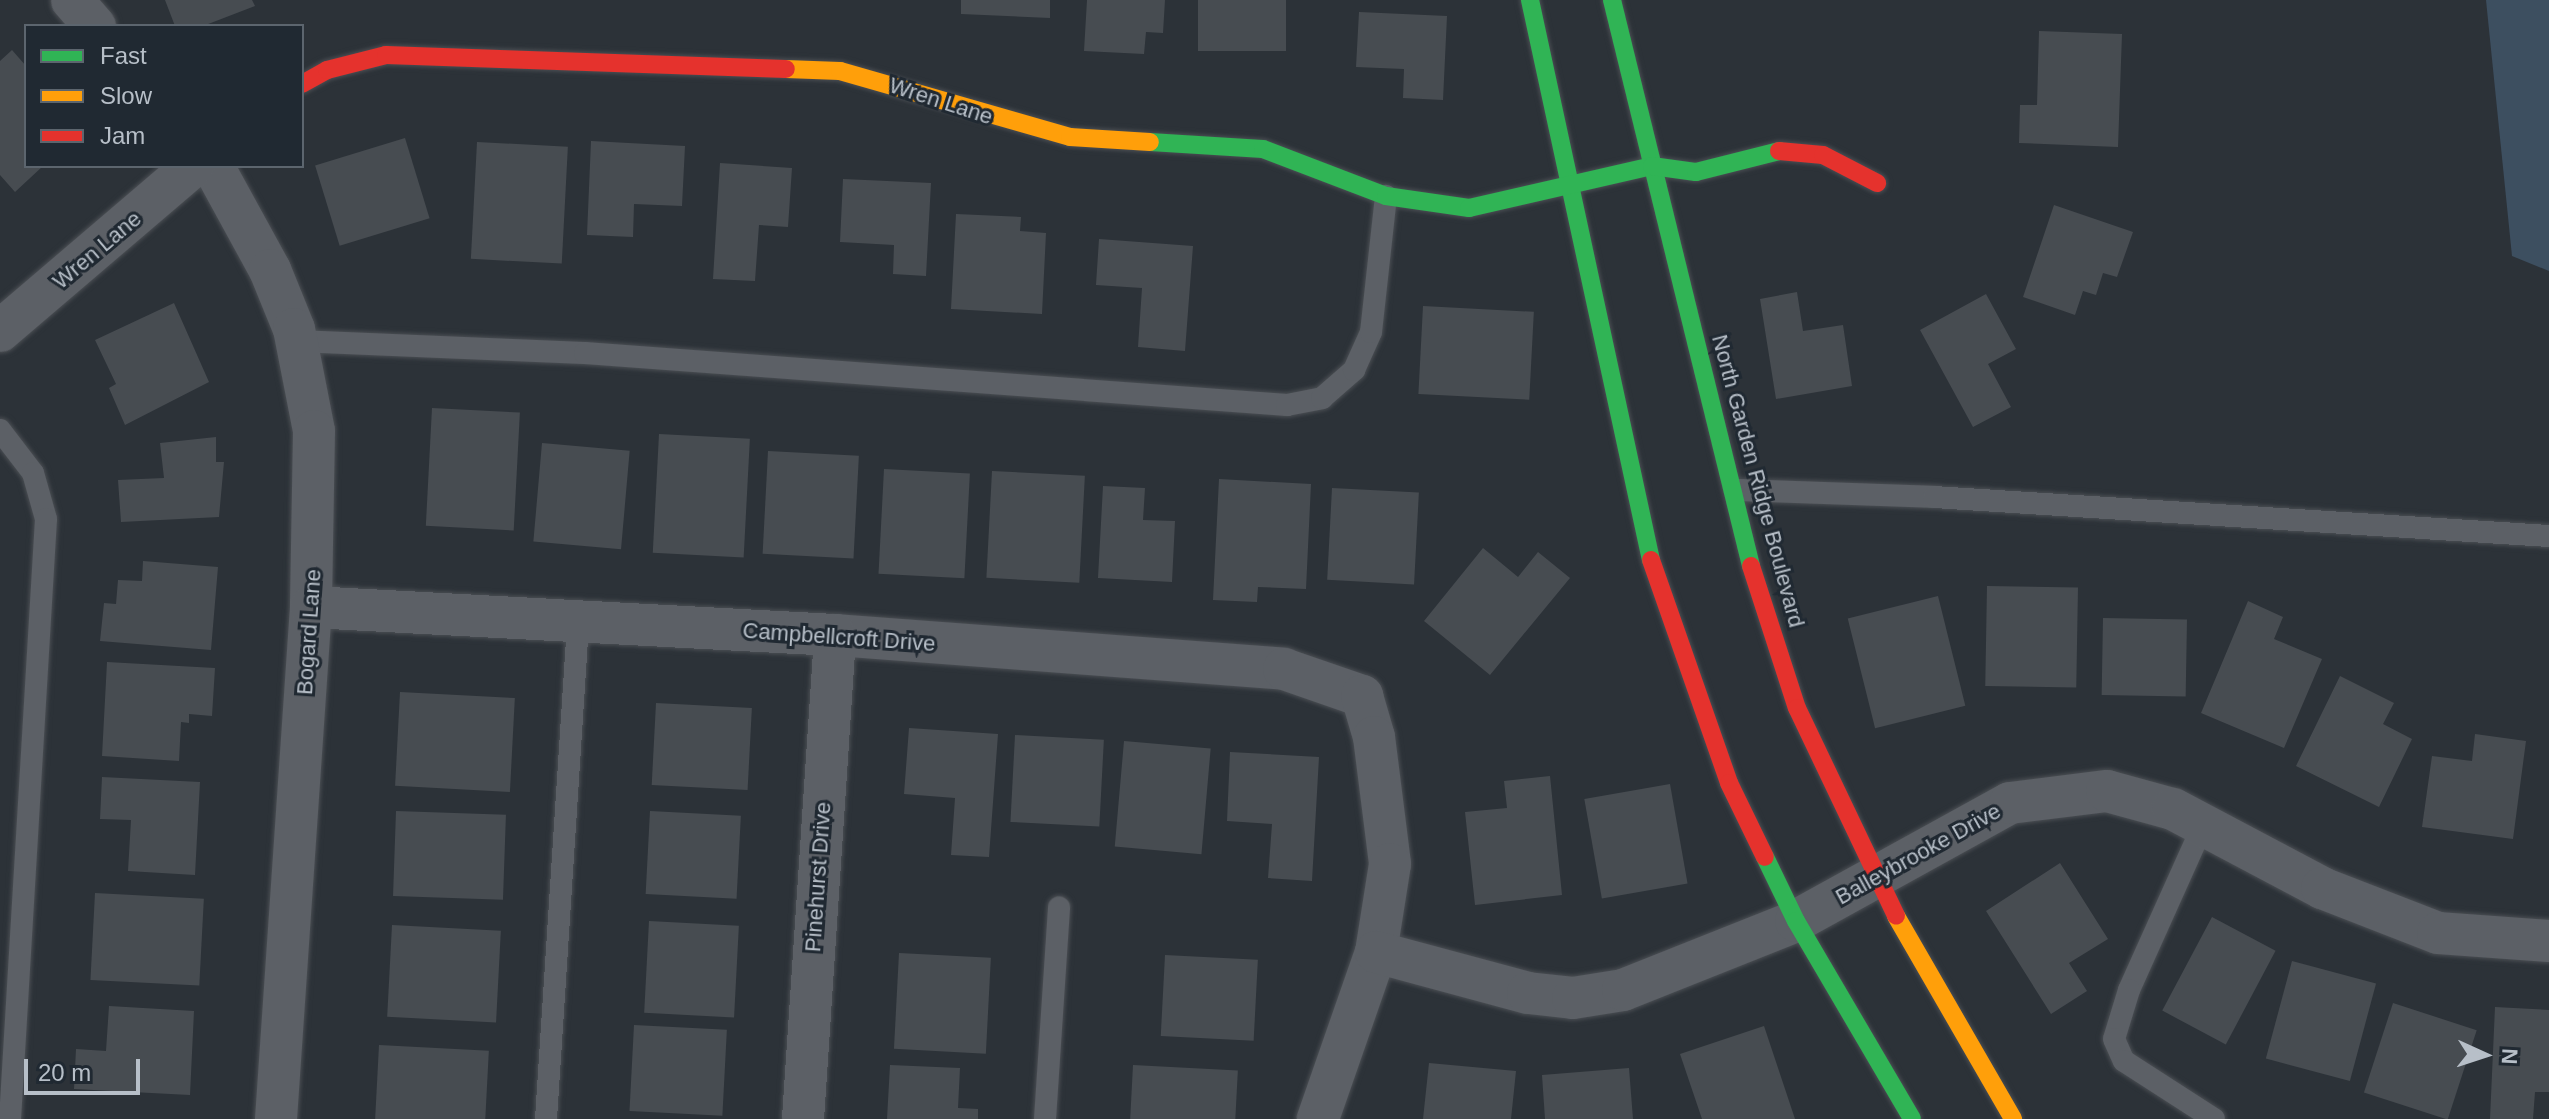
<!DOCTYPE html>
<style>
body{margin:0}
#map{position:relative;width:2549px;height:1119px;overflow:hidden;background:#2c3238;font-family:Helvetica,sans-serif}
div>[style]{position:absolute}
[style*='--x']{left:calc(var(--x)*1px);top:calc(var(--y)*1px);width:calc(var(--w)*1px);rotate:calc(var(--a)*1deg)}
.water>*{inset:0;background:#3d4f60}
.building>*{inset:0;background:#474c51;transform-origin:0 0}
.roads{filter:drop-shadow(0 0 2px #4a4e53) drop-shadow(0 0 2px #4a4e53)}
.lane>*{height:22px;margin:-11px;padding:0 11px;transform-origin:11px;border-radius:11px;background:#5c6066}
.street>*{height:42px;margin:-21px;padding:0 21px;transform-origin:21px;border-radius:21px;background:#5c6066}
.fast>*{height:18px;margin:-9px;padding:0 9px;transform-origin:9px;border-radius:9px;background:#30b455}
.slow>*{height:18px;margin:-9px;padding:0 9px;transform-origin:9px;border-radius:9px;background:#ff9f0a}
.jam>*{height:18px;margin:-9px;padding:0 9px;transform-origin:9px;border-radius:9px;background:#e5322d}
span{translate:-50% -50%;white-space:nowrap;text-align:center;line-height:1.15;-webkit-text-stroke:6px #202932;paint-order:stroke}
.street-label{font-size:22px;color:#b7bfc8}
.legend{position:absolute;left:24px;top:24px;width:280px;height:144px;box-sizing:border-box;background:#202932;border:2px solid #5c656e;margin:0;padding:10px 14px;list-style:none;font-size:24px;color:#b7bfc8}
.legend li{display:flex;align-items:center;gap:16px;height:40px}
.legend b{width:40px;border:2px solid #5c656e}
.north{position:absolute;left:2445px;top:1015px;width:80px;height:80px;-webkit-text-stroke:6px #202932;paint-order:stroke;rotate:93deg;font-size:22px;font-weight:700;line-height:32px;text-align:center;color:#b7bfc8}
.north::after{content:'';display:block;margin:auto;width:28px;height:36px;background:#b7bfc8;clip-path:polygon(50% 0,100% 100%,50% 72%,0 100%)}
.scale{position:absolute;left:24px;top:1059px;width:116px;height:36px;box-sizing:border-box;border:4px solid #b7bfc8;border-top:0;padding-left:10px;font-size:24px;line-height:28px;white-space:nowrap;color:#b7bfc8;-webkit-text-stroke:6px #202932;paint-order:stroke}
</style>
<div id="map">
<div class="water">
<i style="clip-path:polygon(2486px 0,2549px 0,2549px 271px,2512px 256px)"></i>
</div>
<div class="building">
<i style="clip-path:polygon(165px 0,252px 0,255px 6px,203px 26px,175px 26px)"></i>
<i style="clip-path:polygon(961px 0,1050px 0,1050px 18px,961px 14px)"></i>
<i style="clip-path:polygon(1087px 0,1165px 0,1163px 33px,1146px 32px,1144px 54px,1084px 51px)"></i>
<i style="left:1198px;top:0;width:88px;height:51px"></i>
<i style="clip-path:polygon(1359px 12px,1447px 16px,1443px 100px,1403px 98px,1404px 69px,1356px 67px)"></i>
<i style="clip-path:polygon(2039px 31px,2122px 34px,2118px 147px,2019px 143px,2020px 105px,2037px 105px)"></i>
<i style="clip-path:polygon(12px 50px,26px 66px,26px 166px,43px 166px,15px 192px,0 175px,0 61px)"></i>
<i style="left:405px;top:138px;width:84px;height:94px;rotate:73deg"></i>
<i style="clip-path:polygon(591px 141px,685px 146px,682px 206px,634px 204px,633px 237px,587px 235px)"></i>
<i style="left:477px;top:142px;width:91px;height:117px;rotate:3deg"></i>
<i style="clip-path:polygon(720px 163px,792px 168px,788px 227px,759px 225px,755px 281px,713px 279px)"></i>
<i style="clip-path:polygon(843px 179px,931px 183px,926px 276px,893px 274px,894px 245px,840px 242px)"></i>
<i style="clip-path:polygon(2054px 205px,2133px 232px,2117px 277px,2103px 273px,2096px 295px,2083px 291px,2075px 315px,2023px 297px)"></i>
<i style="clip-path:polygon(956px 214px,1021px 217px,1020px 231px,1046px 233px,1042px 314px,951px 309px)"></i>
<i style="clip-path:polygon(1099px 239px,1193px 246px,1185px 351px,1138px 347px,1142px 288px,1096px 285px)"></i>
<i style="clip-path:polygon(1797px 292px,1803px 331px,1843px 325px,1852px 386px,1776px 399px,1760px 299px)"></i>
<i style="clip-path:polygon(1986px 294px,2016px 349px,1988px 364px,2011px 407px,1973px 427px,1920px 330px)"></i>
<i style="clip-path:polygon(174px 303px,209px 382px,125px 425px,109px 388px,116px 384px,95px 340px)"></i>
<i style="left:1423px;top:306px;width:111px;height:88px;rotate:3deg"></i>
<i style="left:432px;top:408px;width:88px;height:118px;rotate:3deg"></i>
<i style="left:659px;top:434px;width:91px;height:119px;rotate:3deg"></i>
<i style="clip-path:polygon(216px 437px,216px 462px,224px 462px,219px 517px,121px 522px,118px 480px,164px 478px,160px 443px)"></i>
<i style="left:542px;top:443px;width:88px;height:99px;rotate:5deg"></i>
<i style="left:768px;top:451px;width:91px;height:103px;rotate:3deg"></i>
<i style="left:884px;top:469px;width:86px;height:105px;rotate:3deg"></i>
<i style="left:992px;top:471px;width:93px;height:107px;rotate:3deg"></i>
<i style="clip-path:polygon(1219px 479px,1311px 484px,1306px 589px,1258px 587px,1257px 602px,1213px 600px)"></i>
<i style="clip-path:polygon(1103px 486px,1145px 488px,1143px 520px,1175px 521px,1172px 582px,1098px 578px)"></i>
<i style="left:1332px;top:488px;width:87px;height:92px;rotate:3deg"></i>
<i style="clip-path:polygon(1483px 548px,1518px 577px,1538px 552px,1570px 578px,1490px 675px,1424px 621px)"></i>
<i style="clip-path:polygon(143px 561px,218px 567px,211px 650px,100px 641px,104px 603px,116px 604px,118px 580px,142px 581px)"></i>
<i style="left:1987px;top:586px;width:91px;height:100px;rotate:1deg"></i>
<i style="left:1938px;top:596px;width:113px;height:93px;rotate:76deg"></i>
<i style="clip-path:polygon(2248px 601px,2283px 617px,2274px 639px,2322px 659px,2284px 748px,2201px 713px)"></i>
<i style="left:2103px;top:618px;width:84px;height:77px;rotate:1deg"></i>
<i style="clip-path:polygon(107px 662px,215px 668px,212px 716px,189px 714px,189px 723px,181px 722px,179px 761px,102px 756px)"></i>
<i style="clip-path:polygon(2340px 676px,2394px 703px,2383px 724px,2412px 739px,2379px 807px,2296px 766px)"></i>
<i style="left:400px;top:692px;width:115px;height:94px;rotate:3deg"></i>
<i style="left:656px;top:703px;width:96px;height:82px;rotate:3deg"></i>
<i style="clip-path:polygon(909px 728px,998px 734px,989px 857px,951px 855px,955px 798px,904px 794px)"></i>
<i style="clip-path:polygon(2475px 734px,2526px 741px,2513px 839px,2422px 827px,2432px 756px,2472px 761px)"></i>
<i style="left:1015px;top:735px;width:89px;height:87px;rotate:3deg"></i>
<i style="left:1124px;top:741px;width:87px;height:106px;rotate:5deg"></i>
<i style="clip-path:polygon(1230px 752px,1319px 757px,1312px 881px,1268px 878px,1272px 824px,1227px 821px)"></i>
<i style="clip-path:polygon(1550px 776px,1562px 895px,1475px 905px,1465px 812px,1507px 808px,1504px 781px)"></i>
<i style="clip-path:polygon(102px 777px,200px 782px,195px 875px,128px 871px,131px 820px,100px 819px)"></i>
<i style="left:1670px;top:784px;width:101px;height:87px;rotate:80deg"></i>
<i style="left:396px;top:811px;width:110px;height:85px;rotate:2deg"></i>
<i style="left:650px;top:811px;width:91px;height:83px;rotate:3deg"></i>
<i style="clip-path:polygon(2060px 863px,2108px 939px,2069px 963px,2087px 991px,2051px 1014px,1986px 911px)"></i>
<i style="left:95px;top:893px;width:109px;height:87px;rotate:3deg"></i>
<i style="left:2212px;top:917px;width:72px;height:106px;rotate:28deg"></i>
<i style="left:649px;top:921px;width:90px;height:92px;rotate:3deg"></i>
<i style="left:392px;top:925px;width:109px;height:92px;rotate:3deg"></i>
<i style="left:899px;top:953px;width:92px;height:96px;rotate:3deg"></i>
<i style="left:1165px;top:955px;width:93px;height:81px;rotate:3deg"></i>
<i style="left:2292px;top:961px;width:87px;height:101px;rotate:15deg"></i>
<i style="left:2393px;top:1003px;width:88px;height:94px;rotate:18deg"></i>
<i style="clip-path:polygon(109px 1006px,194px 1011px,190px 1095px,74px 1089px,76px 1049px,106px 1051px)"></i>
<i style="clip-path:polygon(2495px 1007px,2549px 1010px,2549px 1092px,2535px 1092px,2533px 1119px,2490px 1119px)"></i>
<i style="left:634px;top:1025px;width:93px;height:86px;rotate:3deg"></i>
<i style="clip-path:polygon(1764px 1026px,1795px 1119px,1702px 1119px,1680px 1054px)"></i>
<i style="left:379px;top:1045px;width:110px;height:74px;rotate:3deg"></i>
<i style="clip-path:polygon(1429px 1063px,1516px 1071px,1511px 1119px,1423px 1119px)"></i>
<i style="clip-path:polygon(890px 1065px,960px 1068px,958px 1108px,978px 1109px,978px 1119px,887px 1119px)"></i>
<i style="left:1133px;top:1065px;width:105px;height:54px;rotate:3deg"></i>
<i style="clip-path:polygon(1629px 1068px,1633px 1119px,1545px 1119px,1542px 1075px)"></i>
</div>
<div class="roads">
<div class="lane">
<i style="--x:296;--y:341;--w:289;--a:2.4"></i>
<i style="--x:585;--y:353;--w:704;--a:4.24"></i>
<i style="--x:1287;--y:405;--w:36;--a:-11"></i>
<i style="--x:1322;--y:398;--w:43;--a:-41.2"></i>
<i style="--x:1354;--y:370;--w:42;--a:-65.9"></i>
<i style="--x:1371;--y:332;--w:137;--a:-83.7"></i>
<i style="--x:0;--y:430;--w:54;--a:52.5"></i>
<i style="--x:33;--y:473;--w:48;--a:74.2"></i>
<i style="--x:46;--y:519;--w:601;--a:93.43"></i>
<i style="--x:1735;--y:490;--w:199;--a:2"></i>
<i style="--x:1934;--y:497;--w:616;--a:3.63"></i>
<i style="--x:2204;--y:823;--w:183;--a:114.2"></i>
<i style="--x:2129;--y:990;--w:51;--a:107"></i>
<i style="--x:2114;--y:1039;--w:24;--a:66"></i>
<i style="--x:2124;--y:1061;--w:107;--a:32.8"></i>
<i style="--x:546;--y:1119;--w:497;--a:-86.3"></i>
<i style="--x:1045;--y:1119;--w:212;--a:-86.2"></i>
</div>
<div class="street">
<i style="--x:72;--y:0;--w:35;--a:49"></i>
<i style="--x:213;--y:166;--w:119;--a:61.3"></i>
<i style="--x:270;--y:270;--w:64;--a:67.9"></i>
<i style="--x:294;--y:329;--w:104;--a:78.9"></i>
<i style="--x:314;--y:431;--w:176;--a:91"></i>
<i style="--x:311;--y:607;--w:513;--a:93.91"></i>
<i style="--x:0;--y:331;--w:254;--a:-40.5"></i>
<i style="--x:311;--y:607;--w:525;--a:3.06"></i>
<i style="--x:835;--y:635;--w:450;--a:4.3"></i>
<i style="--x:1284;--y:669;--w:83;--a:19.1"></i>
<i style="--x:1362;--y:696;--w:43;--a:73.7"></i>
<i style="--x:1374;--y:737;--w:128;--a:82.8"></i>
<i style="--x:1390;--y:864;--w:89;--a:99"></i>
<i style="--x:1376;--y:952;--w:177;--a:109.2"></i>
<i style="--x:1376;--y:952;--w:157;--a:15.1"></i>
<i style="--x:1528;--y:993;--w:45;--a:6.3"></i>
<i style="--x:1573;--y:998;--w:51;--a:-9.1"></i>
<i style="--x:1623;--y:990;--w:186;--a:-21.7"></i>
<i style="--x:1796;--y:921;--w:244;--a:-28.9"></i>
<i style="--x:2010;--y:803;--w:98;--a:-7.1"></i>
<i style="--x:2107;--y:791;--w:68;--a:15.3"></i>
<i style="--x:2173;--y:809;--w:169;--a:27.9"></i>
<i style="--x:2322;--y:888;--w:124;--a:21.2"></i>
<i style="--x:2438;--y:933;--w:111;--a:4.1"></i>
<i style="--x:803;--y:1119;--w:485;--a:-86.2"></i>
</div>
<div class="fast">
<i style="--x:1530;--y:0;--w:573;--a:77.81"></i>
<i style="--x:1612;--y:0;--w:583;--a:76.2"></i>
<i style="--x:1150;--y:142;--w:113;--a:3.5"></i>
<i style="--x:1263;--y:149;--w:132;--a:20.9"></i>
<i style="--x:1386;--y:196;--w:84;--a:8.2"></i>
<i style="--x:1469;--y:208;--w:188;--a:-12.9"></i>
<i style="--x:1652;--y:166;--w:44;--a:7.8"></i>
<i style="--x:1696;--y:172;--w:86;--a:-14.2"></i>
<i style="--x:1765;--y:857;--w:71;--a:64.2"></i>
<i style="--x:1796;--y:921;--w:229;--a:59.6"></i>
</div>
<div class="slow">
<i style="--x:786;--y:69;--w:54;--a:2.1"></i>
<i style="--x:840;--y:71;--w:239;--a:16"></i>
<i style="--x:1070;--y:137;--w:80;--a:3.6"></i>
<i style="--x:1896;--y:916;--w:234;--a:60"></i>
</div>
<div class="jam">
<i style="--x:302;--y:84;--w:29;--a:-29"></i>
<i style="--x:327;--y:70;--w:61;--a:-14.3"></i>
<i style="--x:386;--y:55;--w:400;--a:2"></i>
<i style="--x:1779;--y:151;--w:44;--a:5.2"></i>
<i style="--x:1823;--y:155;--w:61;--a:27.4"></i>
<i style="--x:1651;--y:560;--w:236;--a:70.7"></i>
<i style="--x:1729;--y:783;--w:82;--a:64.1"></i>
<i style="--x:1751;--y:566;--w:149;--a:72.1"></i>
<i style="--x:1797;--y:708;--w:230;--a:64.5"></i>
</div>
</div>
<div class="street-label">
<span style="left:941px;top:101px;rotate:18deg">Wren Lane</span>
<span style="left:97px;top:250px;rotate:-40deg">Wren Lane</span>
<span style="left:1758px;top:481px;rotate:75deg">North Garden Ridge Boulevard</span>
<span style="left:309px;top:632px;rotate:-86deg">Bogard Lane</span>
<span style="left:839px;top:637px;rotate:4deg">Campbellcroft Drive</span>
<span style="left:1918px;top:854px;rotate:-29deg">Balleybrooke Drive</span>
<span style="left:818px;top:877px;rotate:-86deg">Pinehurst Drive</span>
</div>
<ul class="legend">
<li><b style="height:10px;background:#30b455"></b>Fast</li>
<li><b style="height:10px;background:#ff9f0a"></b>Slow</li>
<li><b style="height:10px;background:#e5322d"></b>Jam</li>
</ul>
<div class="north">N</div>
<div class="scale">20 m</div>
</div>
